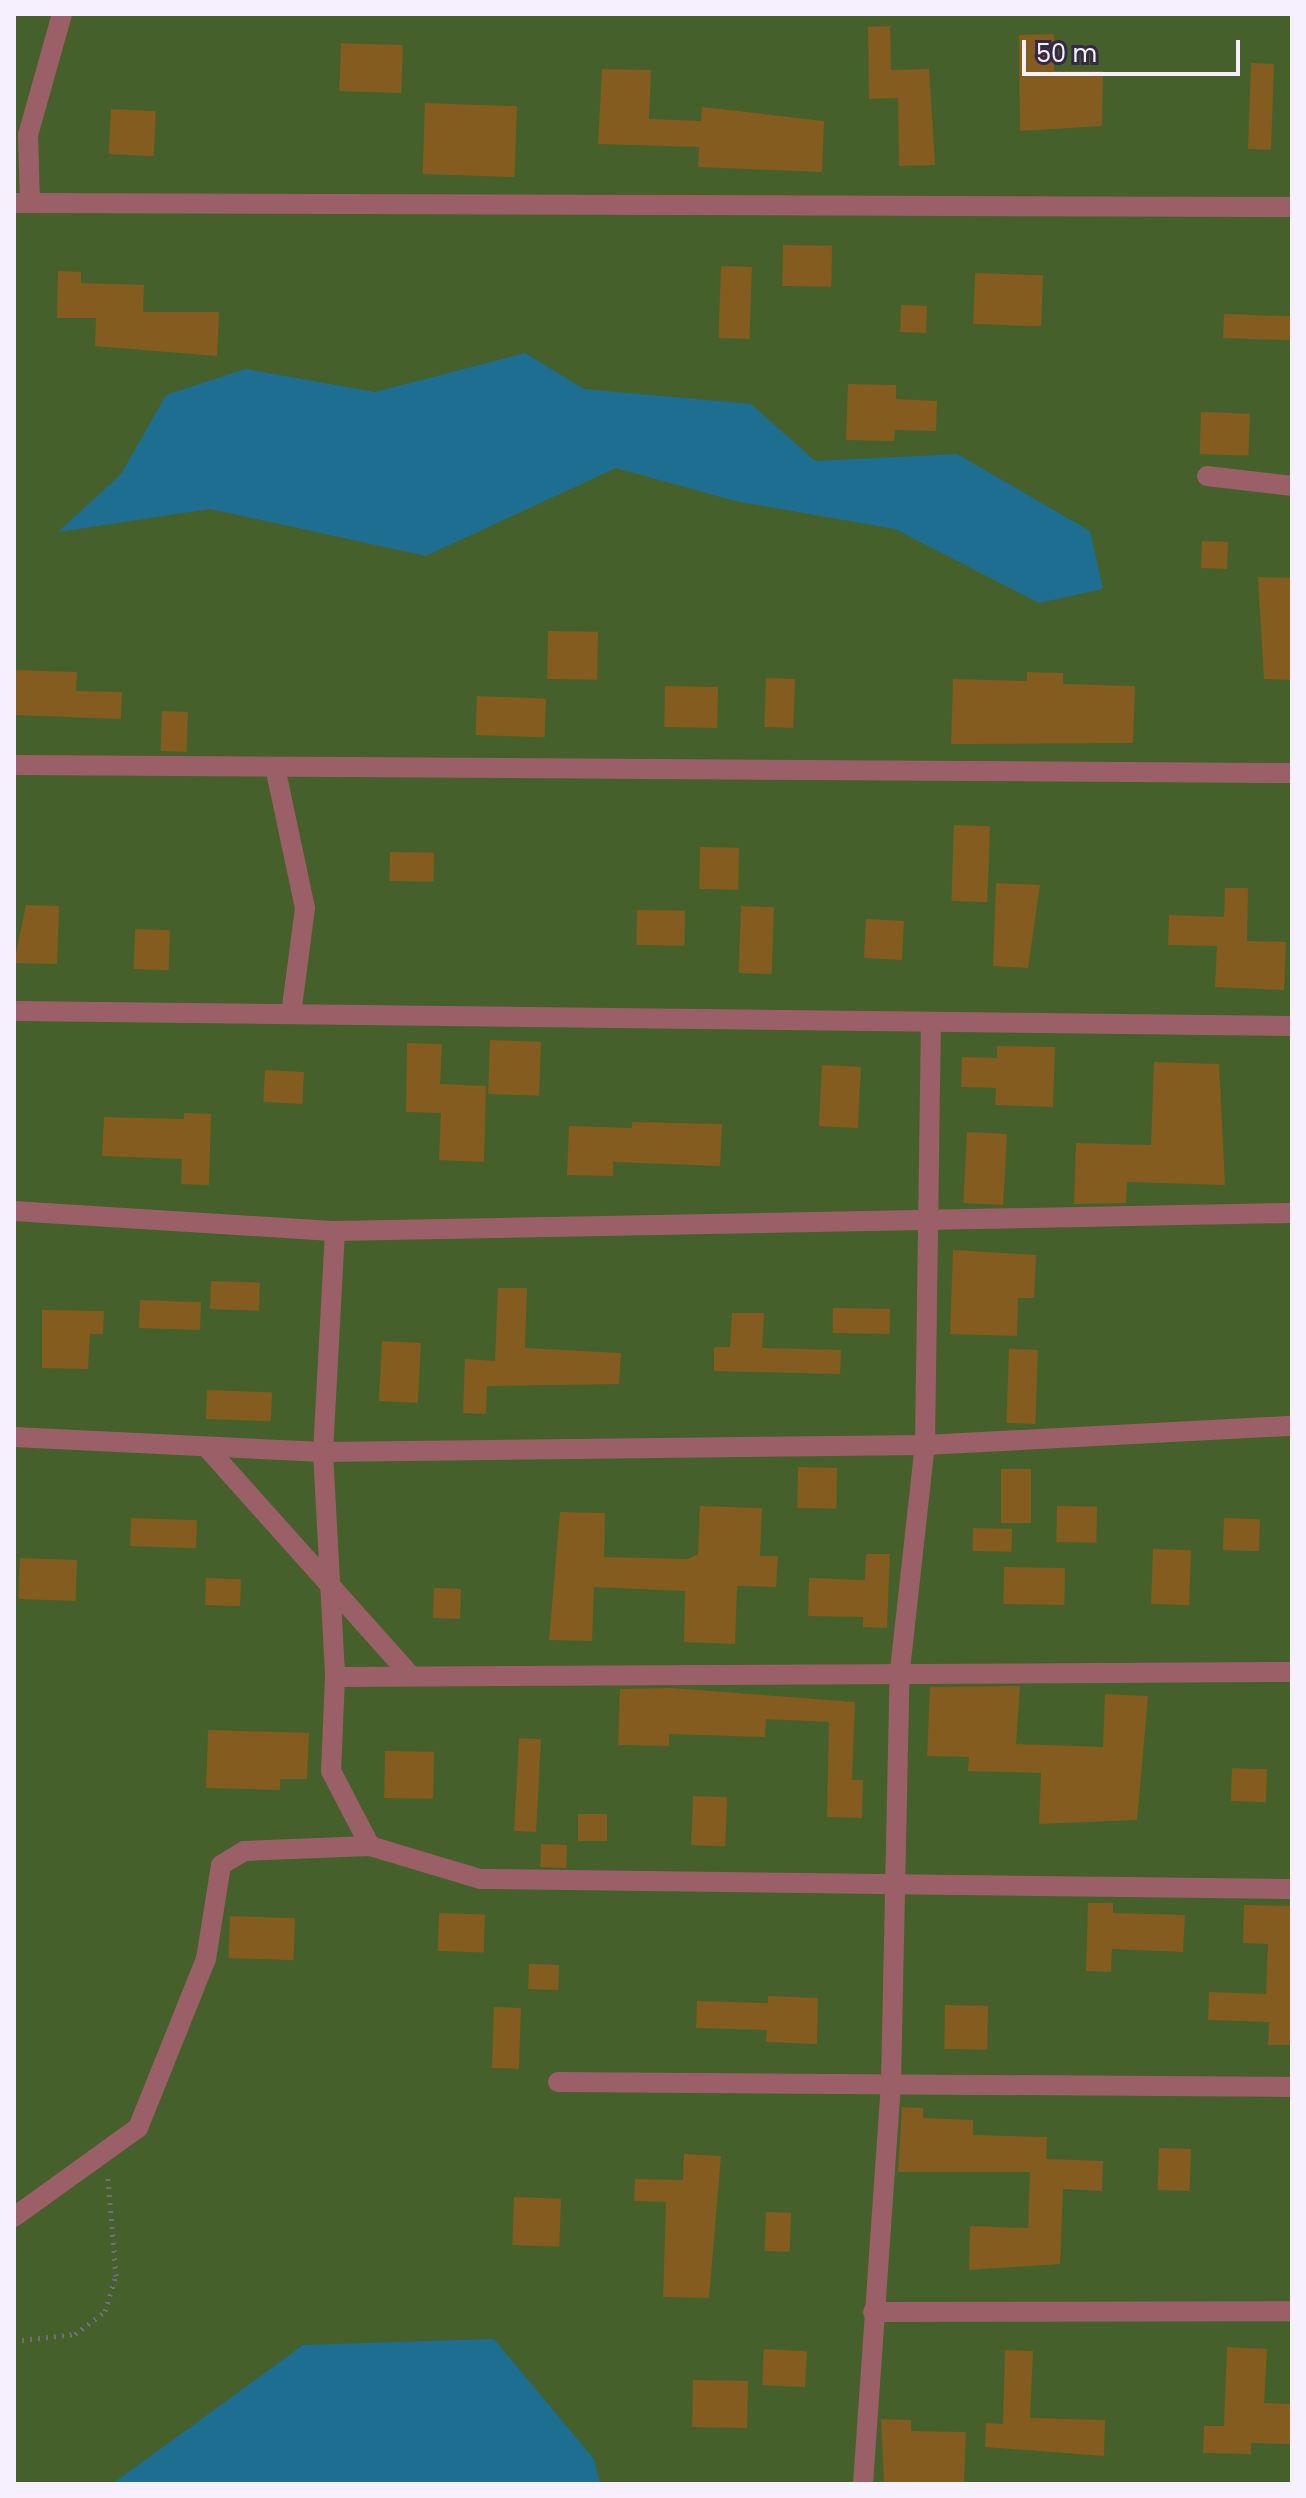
<!DOCTYPE html>
<style>
body{margin:0}
#map{position:relative;width:1306px;height:2498px;overflow:hidden;background:#362943;font-family:Poppins,sans-serif}
div>[style]{position:absolute}
[style*='--x']{left:calc(var(--x)*1px);top:calc(var(--y)*1px);width:calc(var(--w)*1px);rotate:calc(var(--a)*1deg)}
.green>*{inset:0;background:#45602a;transform-origin:0 0}
.water>*{inset:0;background:#1d6e90}
.building>*{inset:0;background:#845c1f;transform-origin:0 0}
.path>*{height:5px;margin-top:-2.5px;transform-origin:0;background:repeating-linear-gradient(90deg,#766b81 0 2px,transparent 0 8px)}
.minor>*{height:20px;margin:-10px;padding:0 10px;transform-origin:10px;border-radius:10px;background:#9b5f68}
span{translate:-50% -50%;white-space:nowrap;text-align:center;line-height:1.15;-webkit-text-stroke:6px #362943;paint-order:stroke}
.frame{position:absolute;inset:0;border:16px solid #f6f0fe;pointer-events:none}
.scale{position:absolute;left:1022px;top:40px;width:218px;height:36px;box-sizing:border-box;border:4px solid #f6f0fe;border-top:0;padding-left:10px;font-size:24px;line-height:28px;white-space:nowrap;color:#f6f0fe;-webkit-text-stroke:6px #362943;paint-order:stroke}
</style>
<div id="map">
<div class="green">
<i style="left:14px;top:14px;width:1278px;height:2470px"></i>
</div>
<div class="water">
<i style="clip-path:polygon(525px 353px,584px 389px,751px 404px,815px 461px,957px 454px,1090px 531px,1103px 589px,1039px 603px,895px 529px,735px 501px,616px 468px,426px 556px,210px 509px,58px 532px,121px 474px,166px 395px,245px 369px,375px 392px)"></i>
<i style="clip-path:polygon(494px 2339px,594px 2459px,600px 2484px,112px 2484px,303px 2345px)"></i>
</div>
<div class="building">
<i style="clip-path:polygon(890px 26px,891px 70px,929px 69px,935px 165px,899px 166px,898px 98px,869px 99px,868px 27px)"></i>
<i style="clip-path:polygon(1054px 34px,1054px 71px,1103px 71px,1102px 126px,1020px 131px,1019px 35px)"></i>
<i style="left:341px;top:43px;width:62px;height:48px;rotate:2deg"></i>
<i style="left:1251px;top:63px;width:23px;height:86px;rotate:2deg"></i>
<i style="clip-path:polygon(602px 69px,651px 70px,649px 119px,701px 121px,702px 107px,824px 121px,822px 172px,698px 167px,699px 147px,598px 144px)"></i>
<i style="left:425px;top:103px;width:92px;height:71px;rotate:2deg"></i>
<i style="left:111px;top:109px;width:45px;height:45px;rotate:3deg"></i>
<i style="left:783px;top:245px;width:49px;height:41px;rotate:1deg"></i>
<i style="left:721px;top:266px;width:31px;height:72px;rotate:2deg"></i>
<i style="clip-path:polygon(58px 271px,81px 272px,81px 283px,144px 285px,143px 312px,219px 312px,217px 356px,95px 346px,96px 318px,57px 318px)"></i>
<i style="left:975px;top:273px;width:68px;height:51px;rotate:2deg"></i>
<i style="left:901px;top:305px;width:26px;height:27px;rotate:2deg"></i>
<i style="left:1224px;top:314px;width:68px;height:24px;rotate:2deg"></i>
<i style="clip-path:polygon(848px 384px,896px 385px,896px 399px,937px 401px,936px 431px,895px 430px,894px 441px,846px 440px)"></i>
<i style="left:1201px;top:412px;width:49px;height:42px;rotate:2deg"></i>
<i style="left:1202px;top:541px;width:26px;height:27px;rotate:2deg"></i>
<i style="clip-path:polygon(1258px 577px,1292px 578px,1292px 680px,1264px 679px)"></i>
<i style="left:548px;top:631px;width:50px;height:48px;rotate:1deg"></i>
<i style="clip-path:polygon(14px 670px,77px 672px,76px 691px,122px 692px,121px 719px,14px 715px)"></i>
<i style="clip-path:polygon(1027px 672px,1063px 673px,1063px 684px,1135px 686px,1133px 743px,951px 744px,953px 679px,1027px 681px)"></i>
<i style="left:766px;top:678px;width:29px;height:49px;rotate:2deg"></i>
<i style="left:665px;top:686px;width:53px;height:41px;rotate:1deg"></i>
<i style="left:477px;top:696px;width:69px;height:39px;rotate:2deg"></i>
<i style="left:162px;top:711px;width:26px;height:40px;rotate:2deg"></i>
<i style="left:954px;top:825px;width:36px;height:76px;rotate:2deg"></i>
<i style="left:700px;top:847px;width:39px;height:42px;rotate:1deg"></i>
<i style="left:390px;top:852px;width:44px;height:29px;rotate:1deg"></i>
<i style="clip-path:polygon(996px 883px,1040px 885px,1028px 968px,993px 966px)"></i>
<i style="clip-path:polygon(1225px 888px,1248px 888px,1247px 941px,1286px 942px,1284px 990px,1215px 987px,1217px 946px,1168px 945px,1169px 915px,1224px 917px)"></i>
<i style="clip-path:polygon(26px 905px,59px 906px,57px 964px,14px 963px)"></i>
<i style="left:741px;top:906px;width:33px;height:67px;rotate:2deg"></i>
<i style="left:637px;top:910px;width:48px;height:35px;rotate:1deg"></i>
<i style="left:866px;top:919px;width:38px;height:39px;rotate:3deg"></i>
<i style="left:135px;top:929px;width:35px;height:40px;rotate:2deg"></i>
<i style="left:490px;top:1040px;width:51px;height:54px;rotate:2deg"></i>
<i style="clip-path:polygon(407px 1043px,442px 1044px,440px 1084px,486px 1086px,484px 1162px,439px 1160px,441px 1113px,406px 1112px)"></i>
<i style="clip-path:polygon(997px 1046px,1055px 1047px,1053px 1107px,995px 1105px,996px 1088px,961px 1087px,962px 1057px,997px 1058px)"></i>
<i style="clip-path:polygon(1154px 1062px,1219px 1064px,1225px 1185px,1127px 1182px,1126px 1203px,1074px 1204px,1076px 1143px,1151px 1145px)"></i>
<i style="left:822px;top:1065px;width:39px;height:61px;rotate:3deg"></i>
<i style="left:265px;top:1070px;width:39px;height:32px;rotate:3deg"></i>
<i style="clip-path:polygon(184px 1113px,211px 1114px,209px 1185px,181px 1184px,182px 1159px,102px 1156px,104px 1117px,184px 1119px)"></i>
<i style="clip-path:polygon(632px 1122px,722px 1124px,720px 1166px,613px 1162px,613px 1176px,567px 1175px,569px 1126px,632px 1128px)"></i>
<i style="left:967px;top:1132px;width:40px;height:71px;rotate:3deg"></i>
<i style="clip-path:polygon(953px 1250px,1036px 1255px,1034px 1298px,1018px 1298px,1017px 1336px,950px 1334px)"></i>
<i style="left:211px;top:1281px;width:49px;height:28px;rotate:2deg"></i>
<i style="clip-path:polygon(498px 1288px,527px 1288px,525px 1348px,621px 1353px,619px 1384px,487px 1386px,486px 1414px,463px 1413px,465px 1359px,495px 1361px)"></i>
<i style="left:140px;top:1300px;width:61px;height:28px;rotate:2deg"></i>
<i style="left:833px;top:1308px;width:57px;height:25px;rotate:1deg"></i>
<i style="clip-path:polygon(42px 1310px,104px 1311px,103px 1334px,90px 1334px,88px 1369px,42px 1368px)"></i>
<i style="clip-path:polygon(732px 1313px,764px 1313px,762px 1348px,841px 1350px,840px 1374px,714px 1371px,714px 1347px,730px 1347px)"></i>
<i style="left:382px;top:1341px;width:39px;height:60px;rotate:3deg"></i>
<i style="left:1009px;top:1349px;width:29px;height:74px;rotate:2deg"></i>
<i style="left:207px;top:1390px;width:65px;height:29px;rotate:2deg"></i>
<i style="left:798px;top:1467px;width:39px;height:41px;rotate:1deg"></i>
<i style="left:1001px;top:1469px;width:30px;height:54px"></i>
<i style="clip-path:polygon(700px 1506px,762px 1508px,760px 1556px,778px 1556px,776px 1587px,737px 1586px,735px 1644px,684px 1642px,685px 1591px,594px 1587px,592px 1641px,549px 1640px,560px 1512px,605px 1513px,604px 1557px,688px 1559px,698px 1554px)"></i>
<i style="left:1057px;top:1506px;width:40px;height:36px;rotate:1deg"></i>
<i style="left:131px;top:1518px;width:66px;height:28px;rotate:2deg"></i>
<i style="left:1224px;top:1518px;width:36px;height:32px;rotate:2deg"></i>
<i style="left:973px;top:1528px;width:39px;height:23px;rotate:1deg"></i>
<i style="left:1153px;top:1549px;width:38px;height:55px;rotate:2deg"></i>
<i style="clip-path:polygon(866px 1554px,890px 1554px,887px 1628px,863px 1627px,863px 1617px,808px 1616px,809px 1578px,865px 1580px)"></i>
<i style="left:20px;top:1558px;width:57px;height:41px;rotate:2deg"></i>
<i style="left:1004px;top:1567px;width:61px;height:37px;rotate:1deg"></i>
<i style="left:206px;top:1578px;width:35px;height:27px;rotate:2deg"></i>
<i style="left:434px;top:1588px;width:27px;height:30px;rotate:2deg"></i>
<i style="clip-path:polygon(1020px 1686px,1016px 1744px,1103px 1747px,1105px 1694px,1148px 1696px,1137px 1820px,1039px 1824px,1041px 1773px,968px 1771px,969px 1757px,927px 1756px,930px 1687px)"></i>
<i style="clip-path:polygon(671px 1688px,855px 1702px,852px 1780px,863px 1780px,862px 1818px,827px 1817px,829px 1722px,766px 1719px,765px 1737px,669px 1734px,669px 1746px,618px 1745px,620px 1689px)"></i>
<i style="clip-path:polygon(208px 1730px,309px 1733px,307px 1779px,280px 1779px,280px 1790px,206px 1788px)"></i>
<i style="left:519px;top:1738px;width:22px;height:93px;rotate:3deg"></i>
<i style="left:385px;top:1751px;width:49px;height:47px;rotate:1deg"></i>
<i style="left:1232px;top:1768px;width:35px;height:33px;rotate:2deg"></i>
<i style="left:693px;top:1796px;width:34px;height:49px;rotate:2deg"></i>
<i style="left:578px;top:1814px;width:29px;height:27px"></i>
<i style="left:541px;top:1844px;width:26px;height:23px;rotate:2deg"></i>
<i style="clip-path:polygon(1088px 1903px,1113px 1903px,1113px 1913px,1185px 1915px,1183px 1952px,1112px 1949px,1111px 1972px,1086px 1971px)"></i>
<i style="clip-path:polygon(1244px 1905px,1292px 1906px,1292px 2045px,1268px 2045px,1269px 2022px,1208px 2020px,1209px 1992px,1266px 1994px,1268px 1944px,1243px 1943px)"></i>
<i style="left:439px;top:1913px;width:46px;height:38px;rotate:2deg"></i>
<i style="left:230px;top:1916px;width:65px;height:42px;rotate:2deg"></i>
<i style="left:529px;top:1964px;width:30px;height:25px;rotate:2deg"></i>
<i style="clip-path:polygon(768px 1996px,818px 1998px,817px 2044px,766px 2042px,767px 2030px,696px 2028px,697px 2001px,768px 2003px)"></i>
<i style="left:945px;top:2005px;width:43px;height:44px;rotate:1deg"></i>
<i style="left:494px;top:2007px;width:27px;height:61px;rotate:2deg"></i>
<i style="clip-path:polygon(902px 2107px,923px 2108px,923px 2118px,973px 2120px,973px 2135px,1047px 2137px,1046px 2159px,1103px 2161px,1102px 2191px,1063px 2189px,1060px 2264px,969px 2270px,970px 2226px,1028px 2228px,1030px 2172px,898px 2172px)"></i>
<i style="left:1159px;top:2148px;width:32px;height:42px;rotate:2deg"></i>
<i style="clip-path:polygon(684px 2154px,721px 2156px,709px 2298px,663px 2297px,666px 2202px,634px 2201px,635px 2179px,683px 2180px)"></i>
<i style="left:514px;top:2197px;width:47px;height:48px;rotate:2deg"></i>
<i style="left:766px;top:2212px;width:25px;height:39px;rotate:2deg"></i>
<i style="clip-path:polygon(1227px 2347px,1267px 2349px,1264px 2403px,1292px 2404px,1290px 2444px,1251px 2443px,1251px 2454px,1203px 2453px,1204px 2426px,1224px 2426px)"></i>
<i style="left:764px;top:2349px;width:43px;height:36px;rotate:3deg"></i>
<i style="clip-path:polygon(1005px 2350px,1033px 2351px,1030px 2418px,1105px 2420px,1104px 2456px,985px 2447px,986px 2423px,1003px 2424px)"></i>
<i style="left:693px;top:2380px;width:55px;height:47px;rotate:1deg"></i>
<i style="clip-path:polygon(881px 2419px,911px 2420px,911px 2431px,966px 2432px,964px 2482px,884px 2484px)"></i>
</div>
<div class="path">
<i style="--x:14;--y:2341;--w:61;--a:-6.5"></i>
<i style="--x:75;--y:2334;--w:38;--a:-37"></i>
<i style="--x:105;--y:2311;--w:37;--a:-73"></i>
<i style="--x:116;--y:2276;--w:98;--a:-94.7"></i>
</div>
<div class="minor">
<i style="--x:30;--y:202;--w:67;--a:-91.7"></i>
<i style="--x:28;--y:135;--w:126;--a:-74.3"></i>
<i style="--x:14;--y:203;--w:1278;--a:0.18"></i>
<i style="--x:1207;--y:476;--w:86;--a:6.7"></i>
<i style="--x:14;--y:765;--w:1278;--a:0.36"></i>
<i style="--x:275;--y:767;--w:144;--a:78"></i>
<i style="--x:305;--y:908;--w:107;--a:97.5"></i>
<i style="--x:14;--y:1011;--w:1278;--a:0.67"></i>
<i style="--x:14;--y:1211;--w:322;--a:3.6"></i>
<i style="--x:335;--y:1231;--w:957;--a:-1.08"></i>
<i style="--x:335;--y:1231;--w:221;--a:93.1"></i>
<i style="--x:323;--y:1452;--w:225;--a:86.9"></i>
<i style="--x:335;--y:1677;--w:94;--a:92.4"></i>
<i style="--x:331;--y:1771;--w:85;--a:62.5"></i>
<i style="--x:14;--y:1437;--w:309;--a:2.8"></i>
<i style="--x:323;--y:1452;--w:602;--a:-0.67"></i>
<i style="--x:925;--y:1445;--w:367;--a:-3"></i>
<i style="--x:210;--y:1451;--w:300;--a:48.2"></i>
<i style="--x:335;--y:1677;--w:957;--a:-0.3"></i>
<i style="--x:558;--y:2082;--w:734;--a:0.39"></i>
<i style="--x:14;--y:2217;--w:153;--a:-35.7"></i>
<i style="--x:138;--y:2128;--w:182;--a:-68.1"></i>
<i style="--x:206;--y:1959;--w:95;--a:-80.9"></i>
<i style="--x:221;--y:1865;--w:27;--a:-31"></i>
<i style="--x:244;--y:1851;--w:126;--a:-2.3"></i>
<i style="--x:370;--y:1846;--w:115;--a:16.7"></i>
<i style="--x:480;--y:1879;--w:812;--a:0.71"></i>
<i style="--x:873;--y:2312;--w:419;--a:-0.1"></i>
<i style="--x:863;--y:2484;--w:402;--a:-86"></i>
<i style="--x:891;--y:2083;--w:413;--a:-88.8"></i>
<i style="--x:900;--y:1670;--w:226;--a:-83.7"></i>
<i style="--x:925;--y:1445;--w:419;--a:-89.2"></i>
</div>
<div class="frame"></div>
<div class="scale">50 m</div>
</div>
